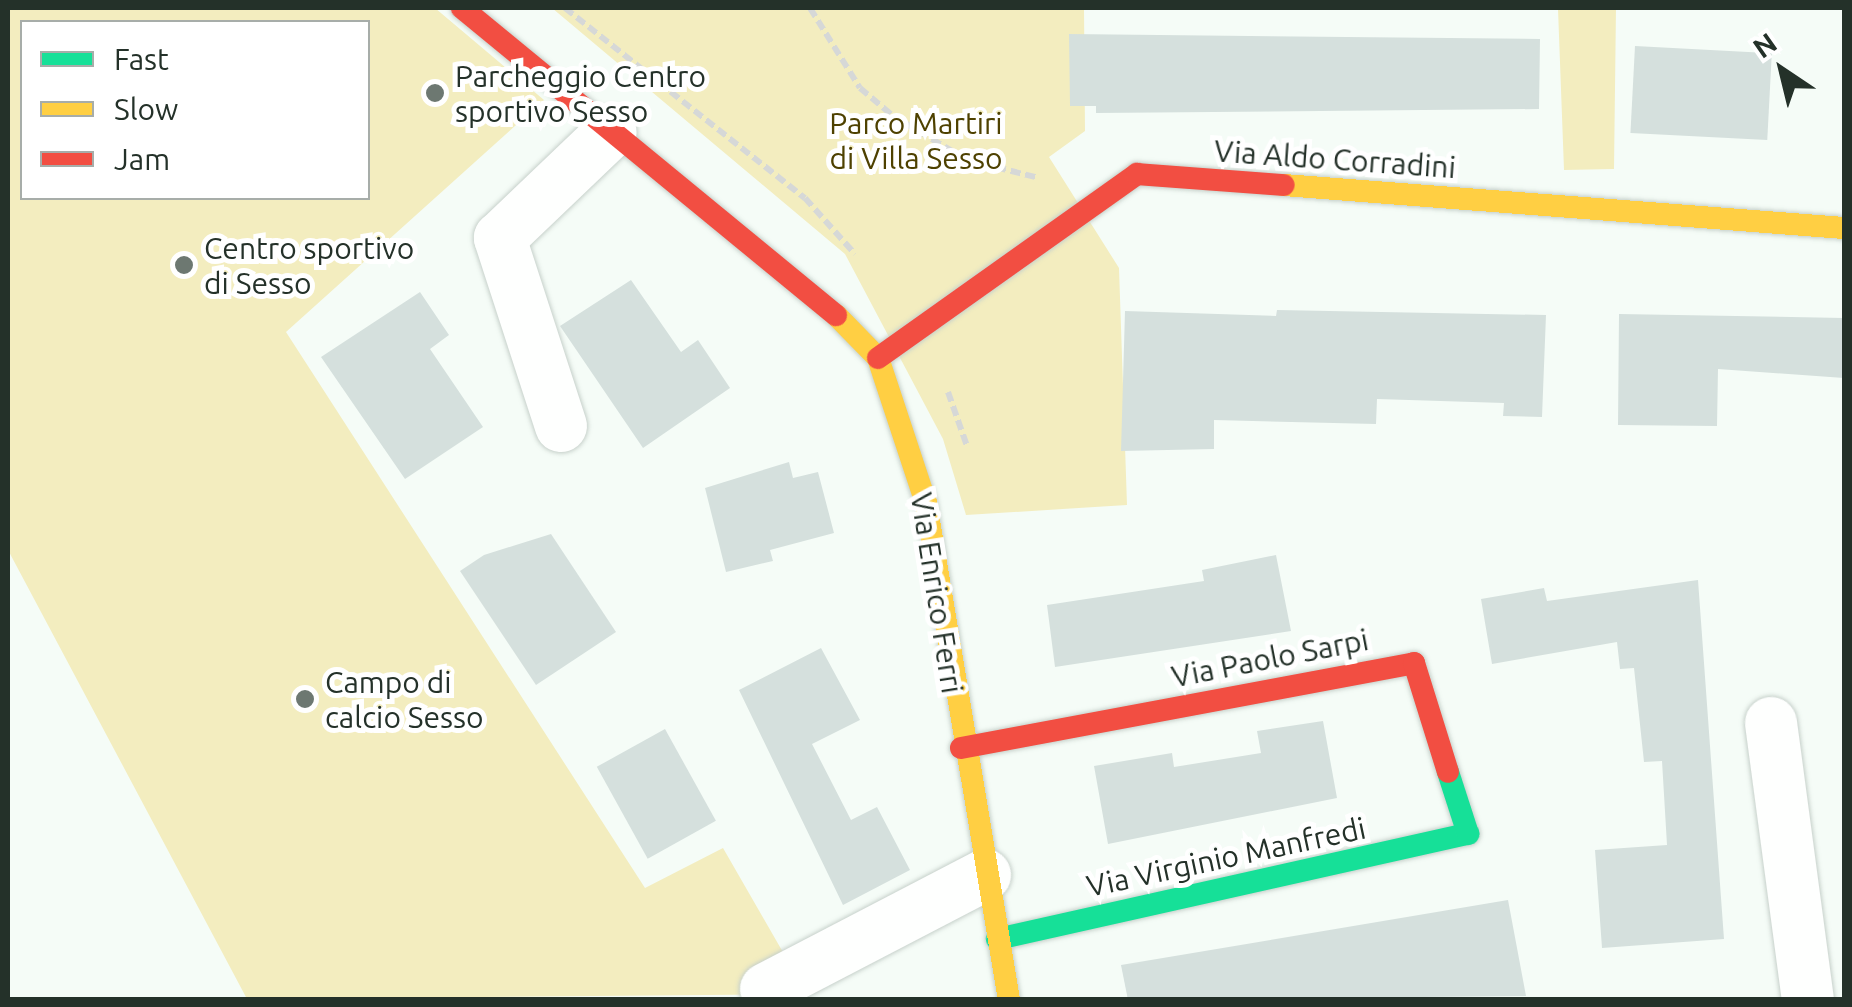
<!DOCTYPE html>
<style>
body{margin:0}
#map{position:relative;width:1852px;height:1007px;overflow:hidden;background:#f5fcf7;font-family:Ubuntu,sans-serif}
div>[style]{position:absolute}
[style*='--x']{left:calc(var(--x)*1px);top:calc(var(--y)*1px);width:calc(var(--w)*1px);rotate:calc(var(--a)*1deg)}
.green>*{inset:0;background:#f3edbf}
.building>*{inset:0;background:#d5e0dd;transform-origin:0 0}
.path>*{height:6px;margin-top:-3px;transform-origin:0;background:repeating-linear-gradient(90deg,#d6d8d7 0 10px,transparent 0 15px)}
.roads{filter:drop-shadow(0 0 2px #c7d1cb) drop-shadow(0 0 2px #c7d1cb)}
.street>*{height:52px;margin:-26px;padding:0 26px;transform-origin:26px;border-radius:26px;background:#fefffe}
.fast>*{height:22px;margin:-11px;padding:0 11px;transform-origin:11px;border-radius:11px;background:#16e098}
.slow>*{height:22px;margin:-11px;padding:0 11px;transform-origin:11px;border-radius:11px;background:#ffcf43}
.jam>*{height:22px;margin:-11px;padding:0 11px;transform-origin:11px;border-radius:11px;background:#f24e42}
.dots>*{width:28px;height:28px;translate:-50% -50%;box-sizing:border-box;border:5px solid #fff;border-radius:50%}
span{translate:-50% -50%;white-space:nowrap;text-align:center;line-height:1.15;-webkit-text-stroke:10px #fff;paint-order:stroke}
.poi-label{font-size:30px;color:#243129}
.left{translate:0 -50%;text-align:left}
.park-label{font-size:30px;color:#4e4100}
.street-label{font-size:30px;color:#243129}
.frame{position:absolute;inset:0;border:10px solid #243129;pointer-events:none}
.legend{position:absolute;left:20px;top:20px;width:350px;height:180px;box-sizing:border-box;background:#fff;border:2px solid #a7ada9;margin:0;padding:12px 18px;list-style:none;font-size:30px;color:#243129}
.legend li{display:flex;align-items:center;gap:20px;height:50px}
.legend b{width:50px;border:2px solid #a7ada9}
.north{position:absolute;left:1732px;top:20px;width:100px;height:100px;-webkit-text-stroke:8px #fff;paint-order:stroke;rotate:325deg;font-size:28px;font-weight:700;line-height:40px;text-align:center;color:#243129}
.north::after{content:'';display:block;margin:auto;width:35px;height:45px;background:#243129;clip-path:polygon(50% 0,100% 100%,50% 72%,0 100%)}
</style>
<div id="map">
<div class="green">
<i style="clip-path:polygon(evenodd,8px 8px,435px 8px,544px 100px,286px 332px,645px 888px,723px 848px,807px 994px,247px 999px,8px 550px,8px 8px,22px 22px,368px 22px,368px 198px,22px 198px,22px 22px)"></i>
<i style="clip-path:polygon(552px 8px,1084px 8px,1085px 131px,1049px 157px,1119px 268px,1127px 505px,966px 515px,943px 439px,845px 254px)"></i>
<i style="clip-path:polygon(1506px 8px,1616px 8px,1614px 169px,1564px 170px,1558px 9px)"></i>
</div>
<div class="building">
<i style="clip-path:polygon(1069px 34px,1540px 39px,1539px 109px,1096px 113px,1096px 106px,1070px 106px)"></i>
<i style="left:1635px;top:46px;width:137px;height:87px;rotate:3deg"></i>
<i style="clip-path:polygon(631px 280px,681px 352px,698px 340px,730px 388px,643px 448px,560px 326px)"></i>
<i style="clip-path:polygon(420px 292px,449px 335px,430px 349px,483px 427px,405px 479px,321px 357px)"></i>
<i style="clip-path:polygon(1277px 310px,1546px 315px,1542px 417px,1503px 416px,1504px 403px,1377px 399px,1376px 424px,1214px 420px,1214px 449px,1121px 451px,1125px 311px,1276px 316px)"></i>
<i style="clip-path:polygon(1619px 314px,1844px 318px,1844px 378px,1718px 369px,1717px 426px,1618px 425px)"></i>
<i style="clip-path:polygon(789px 462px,793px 478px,818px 472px,834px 533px,770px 550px,773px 561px,726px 572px,705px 488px)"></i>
<i style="clip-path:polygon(551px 534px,616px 632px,536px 685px,460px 571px,484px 555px)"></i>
<i style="clip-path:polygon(1276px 555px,1291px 631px,1055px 667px,1047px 605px,1204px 581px,1202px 570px)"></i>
<i style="clip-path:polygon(1698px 580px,1724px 939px,1602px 948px,1595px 850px,1667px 845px,1662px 761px,1644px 762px,1634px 668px,1620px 669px,1617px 642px,1492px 664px,1481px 599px,1544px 588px,1547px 601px)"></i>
<i style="clip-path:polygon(821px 648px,860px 720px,812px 744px,851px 820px,877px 807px,910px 870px,843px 905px,739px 690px)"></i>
<i style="clip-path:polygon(1323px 721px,1337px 798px,1108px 844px,1094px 766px,1172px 753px,1174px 767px,1261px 753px,1257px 731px)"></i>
<i style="left:665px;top:729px;width:105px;height:78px;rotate:61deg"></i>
<i style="clip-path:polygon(1508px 900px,1526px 996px,1128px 1000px,1121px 965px)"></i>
</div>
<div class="path">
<i style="--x:565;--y:8;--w:306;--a:38.4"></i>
<i style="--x:805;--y:198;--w:75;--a:48.2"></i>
<i style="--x:810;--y:8;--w:94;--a:58"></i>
<i style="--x:860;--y:88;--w:43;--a:40.3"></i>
<i style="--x:893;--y:116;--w:86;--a:30.7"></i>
<i style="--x:967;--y:160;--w:74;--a:14"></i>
<i style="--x:948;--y:392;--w:57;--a:70.6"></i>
</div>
<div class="roads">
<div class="street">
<i style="--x:561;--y:426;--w:198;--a:-108"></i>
<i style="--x:500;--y:238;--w:153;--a:-43.7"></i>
<i style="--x:1771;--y:723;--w:279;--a:82.4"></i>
<i style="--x:766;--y:989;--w:247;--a:-27.5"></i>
</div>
<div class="fast">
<i style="--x:997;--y:939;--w:483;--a:-12.6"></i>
<i style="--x:1468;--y:834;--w:65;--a:-107.9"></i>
</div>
<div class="slow">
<i style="--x:1284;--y:185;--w:562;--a:4.39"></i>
<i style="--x:836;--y:315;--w:60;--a:45.7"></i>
<i style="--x:878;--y:358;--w:153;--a:71.7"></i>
<i style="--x:926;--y:503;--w:504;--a:80.52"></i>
</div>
<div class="jam">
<i style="--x:462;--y:8;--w:484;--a:39.4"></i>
<i style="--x:878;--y:358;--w:318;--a:-35.4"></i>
<i style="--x:1137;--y:174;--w:147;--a:4.3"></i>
<i style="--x:961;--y:748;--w:461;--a:-10.6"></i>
<i style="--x:1414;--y:663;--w:114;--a:72.7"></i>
</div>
</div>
<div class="dots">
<i style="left:435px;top:93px;background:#6d7871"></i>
<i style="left:184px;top:265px;background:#6d7871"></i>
<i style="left:305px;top:699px;background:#6d7871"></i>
</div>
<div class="poi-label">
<span class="left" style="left:455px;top:93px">Parcheggio Centro<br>sportivo Sesso</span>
<span class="left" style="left:204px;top:265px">Centro sportivo<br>di Sesso</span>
<span class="left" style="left:325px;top:699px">Campo di<br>calcio Sesso</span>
</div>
<div class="park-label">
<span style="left:916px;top:140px">Parco Martiri<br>di Villa Sesso</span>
</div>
<div class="street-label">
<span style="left:1335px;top:159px;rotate:4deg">Via Aldo Corradini</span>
<span style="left:937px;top:593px;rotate:81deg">Via Enrico Ferri</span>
<span style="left:1270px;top:658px;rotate:-11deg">Via Paolo Sarpi</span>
<span style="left:1226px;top:857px;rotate:-12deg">Via Virginio Manfredi</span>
</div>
<div class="frame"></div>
<ul class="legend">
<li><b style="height:12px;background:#16e098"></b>Fast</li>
<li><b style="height:12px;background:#ffcf43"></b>Slow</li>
<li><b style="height:12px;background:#f24e42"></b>Jam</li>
</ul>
<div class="north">N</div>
</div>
